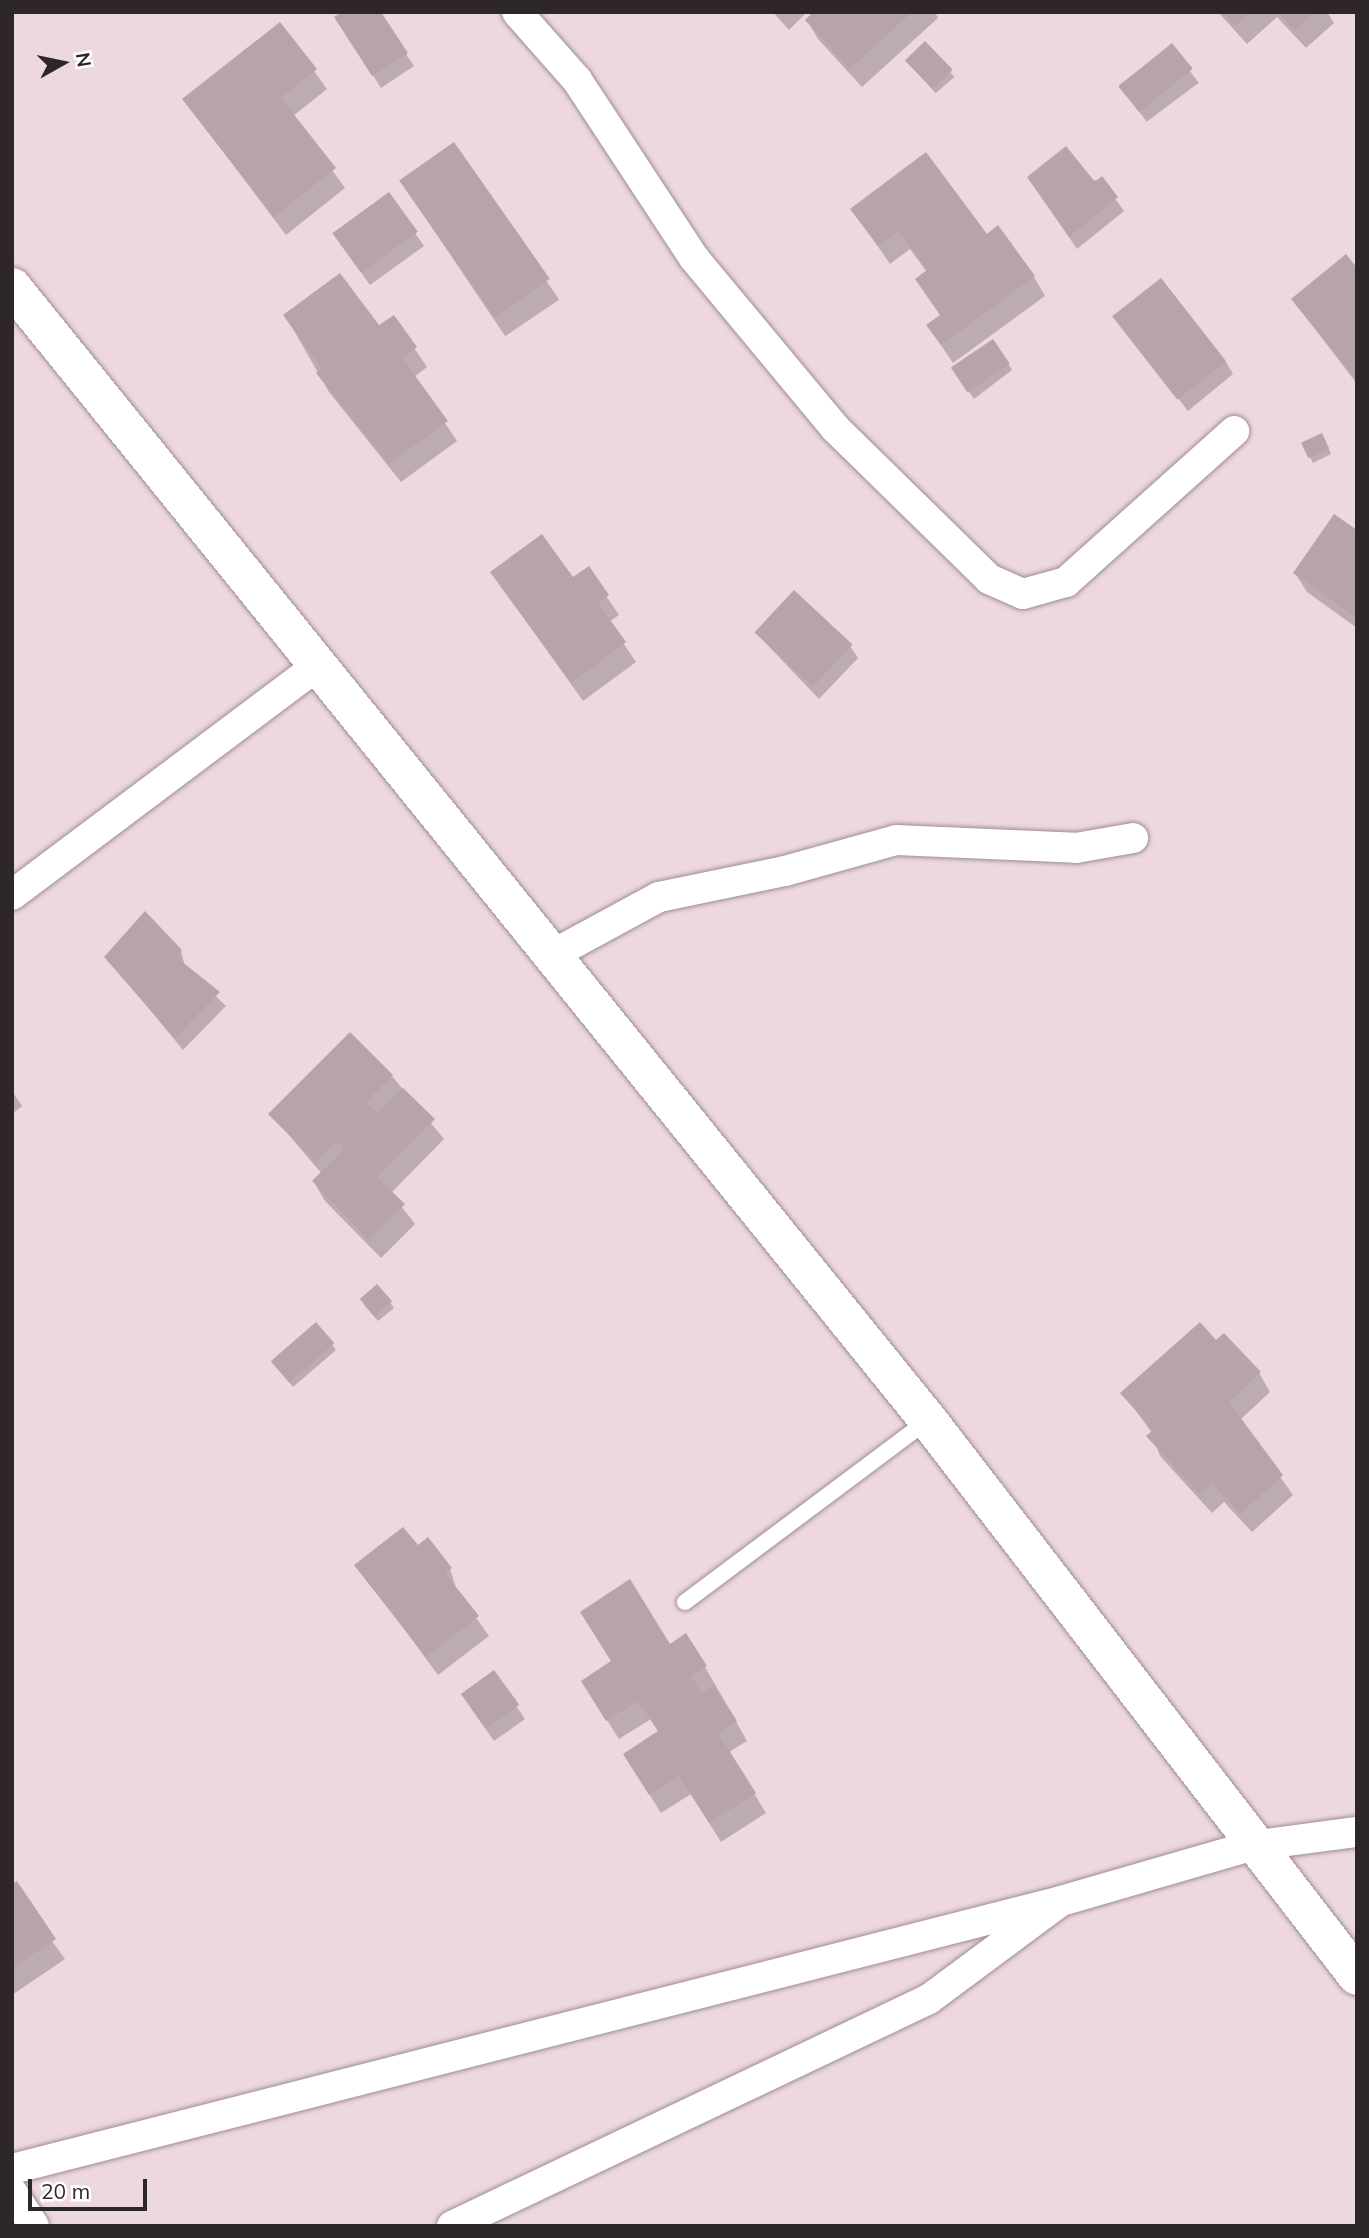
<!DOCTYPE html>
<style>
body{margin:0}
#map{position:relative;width:1369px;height:2238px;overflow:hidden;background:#ecd8dd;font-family:Mulish,sans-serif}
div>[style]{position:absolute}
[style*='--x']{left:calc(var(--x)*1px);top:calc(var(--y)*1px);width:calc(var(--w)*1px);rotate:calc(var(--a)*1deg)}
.shadow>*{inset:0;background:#0003;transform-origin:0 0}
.building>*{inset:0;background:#b7a4a9;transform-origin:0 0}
.roads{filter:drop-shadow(0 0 2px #9f8d92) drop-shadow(0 0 2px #9f8d92)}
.service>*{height:16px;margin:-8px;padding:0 8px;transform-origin:8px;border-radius:8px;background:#fff}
.minor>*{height:30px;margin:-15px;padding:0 15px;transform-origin:15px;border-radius:15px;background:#fff}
.tertiary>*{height:38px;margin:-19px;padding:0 19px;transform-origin:19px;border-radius:19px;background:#fff}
span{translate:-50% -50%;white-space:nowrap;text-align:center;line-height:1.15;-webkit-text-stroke:5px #fff;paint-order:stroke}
.frame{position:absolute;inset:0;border:14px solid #2e2729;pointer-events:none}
.north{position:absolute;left:28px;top:28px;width:70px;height:70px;-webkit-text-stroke:5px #fff;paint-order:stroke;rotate:81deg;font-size:19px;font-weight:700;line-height:28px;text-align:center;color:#2e2729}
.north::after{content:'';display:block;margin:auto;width:24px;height:32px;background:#2e2729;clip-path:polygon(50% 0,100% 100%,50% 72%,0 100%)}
.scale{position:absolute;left:28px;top:2179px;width:119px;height:32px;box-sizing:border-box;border:4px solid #2e2729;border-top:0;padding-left:9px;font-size:21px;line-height:24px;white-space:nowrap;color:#2e2729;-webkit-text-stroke:5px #fff;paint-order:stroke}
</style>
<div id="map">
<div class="shadow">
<i style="clip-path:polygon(773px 12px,807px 12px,789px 30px)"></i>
<i style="clip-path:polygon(816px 12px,935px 12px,938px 18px,862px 87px,818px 39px,807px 20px)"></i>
<i style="clip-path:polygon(1218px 12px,1327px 12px,1334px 23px,1306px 48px,1277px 17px,1247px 44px)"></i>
<i style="clip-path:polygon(280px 24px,327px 89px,293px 116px,345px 188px,286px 235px,184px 100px)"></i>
<i style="clip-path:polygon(344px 30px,406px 54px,414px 66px,381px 88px)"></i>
<i style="left:925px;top:43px;width:45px;height:25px;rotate:49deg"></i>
<i style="left:1171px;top:46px;width:46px;height:65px;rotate:53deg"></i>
<i style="left:454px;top:144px;width:188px;height:65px;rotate:56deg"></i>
<i style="clip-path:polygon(1101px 179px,1124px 211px,1077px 249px,1037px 190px)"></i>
<i style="clip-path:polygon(388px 194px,424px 246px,370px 285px,342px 246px)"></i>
<i style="clip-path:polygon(852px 209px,986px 237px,1034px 277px,1045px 296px,953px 363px,928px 326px,941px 316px,917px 280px,927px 272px,910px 249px,890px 264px)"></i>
<i style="clip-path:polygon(1357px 271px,1357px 384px,1293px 300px)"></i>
<i style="clip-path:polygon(285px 315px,378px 328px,393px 317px,427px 367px,414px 377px,457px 441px,401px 482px,329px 392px)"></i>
<i style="clip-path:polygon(1116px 318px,1226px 362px,1233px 374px,1188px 411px)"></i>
<i style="clip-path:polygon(1009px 365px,1012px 370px,974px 399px,957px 376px)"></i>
<i style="clip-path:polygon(1325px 441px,1331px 454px,1313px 463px,1303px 444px)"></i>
<i style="clip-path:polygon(1357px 532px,1357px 628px,1307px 592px,1295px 573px)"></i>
<i style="clip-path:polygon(588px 569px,619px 615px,609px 622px,636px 662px,583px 701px,492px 573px,573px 580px)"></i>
<i style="clip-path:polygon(756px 633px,850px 646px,858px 658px,819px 699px)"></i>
<i style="clip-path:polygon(181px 951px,185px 967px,226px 1006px,183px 1050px,106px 957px)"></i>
<i style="clip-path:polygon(392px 1076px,444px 1139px,391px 1193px,415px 1224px,381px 1258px,325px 1201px,314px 1182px,322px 1174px,271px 1114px)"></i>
<i style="clip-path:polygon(12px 1091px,22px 1106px,12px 1114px)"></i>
<i style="clip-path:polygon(390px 1302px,394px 1308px,378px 1321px,364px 1305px)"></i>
<i style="clip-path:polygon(1216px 1343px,1259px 1373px,1270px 1392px,1240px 1420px,1293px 1495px,1252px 1532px,1224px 1502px,1212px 1513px,1160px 1456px,1152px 1433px,1123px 1393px)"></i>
<i style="clip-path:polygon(332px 1344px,336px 1350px,293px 1387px,277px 1367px)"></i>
<i style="clip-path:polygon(417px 1548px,450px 1569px,457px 1591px,489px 1636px,438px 1675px,357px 1565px)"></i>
<i style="clip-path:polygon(670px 1646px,705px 1667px,716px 1686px,747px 1741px,729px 1752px,766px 1813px,721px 1842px,691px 1794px,661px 1813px,636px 1773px,659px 1732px,651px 1719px,619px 1739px,594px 1700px)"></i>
<i style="clip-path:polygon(493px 1672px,525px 1719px,494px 1741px,470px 1707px)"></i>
<i style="clip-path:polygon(12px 1886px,65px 1959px,12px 1995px)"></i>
</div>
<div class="building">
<i style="clip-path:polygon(342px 12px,381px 12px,408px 53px,372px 76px,334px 17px)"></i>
<i style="clip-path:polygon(813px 12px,912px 12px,850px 69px,805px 20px)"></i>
<i style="clip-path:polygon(1223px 12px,1250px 12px,1235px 26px)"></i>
<i style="clip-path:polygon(1278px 12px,1314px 12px,1294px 30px)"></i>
<i style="clip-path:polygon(280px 22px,317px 69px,281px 98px,336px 168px,274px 217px,182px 99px)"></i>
<i style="left:925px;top:41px;width:40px;height:28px;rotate:46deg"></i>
<i style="left:1172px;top:43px;width:33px;height:69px;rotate:51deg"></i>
<i style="left:454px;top:142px;width:167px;height:67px;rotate:55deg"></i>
<i style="clip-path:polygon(1066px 146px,1095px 182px,1102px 176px,1118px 197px,1069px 237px,1027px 177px)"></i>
<i style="clip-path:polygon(926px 152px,987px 234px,998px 225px,1035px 276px,941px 345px,926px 325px,940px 315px,915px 279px,927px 270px,898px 231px,878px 246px,850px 209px)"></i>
<i style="left:389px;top:192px;width:49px;height:70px;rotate:54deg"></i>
<i style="clip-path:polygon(1346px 254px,1357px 268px,1357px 381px,1291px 299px)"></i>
<i style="clip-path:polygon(340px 273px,379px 325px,394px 315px,417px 347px,402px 358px,448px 421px,389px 464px,316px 373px,322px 369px,283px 315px)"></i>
<i style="left:1161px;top:278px;width:106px;height:62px;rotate:52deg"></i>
<i style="left:993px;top:339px;width:30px;height:51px;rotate:56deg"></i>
<i style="left:1322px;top:433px;width:17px;height:23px;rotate:65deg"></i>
<i style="clip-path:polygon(1334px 514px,1357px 530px,1357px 618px,1293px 573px)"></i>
<i style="clip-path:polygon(542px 534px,573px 577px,589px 566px,609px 595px,598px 603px,626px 642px,571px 683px,490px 572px)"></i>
<i style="left:794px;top:590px;width:80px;height:58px;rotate:43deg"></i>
<i style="clip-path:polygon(145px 911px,182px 950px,176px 957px,220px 992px,175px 1038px,104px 957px)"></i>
<i style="clip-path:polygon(350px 1032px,393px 1075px,366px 1102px,378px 1113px,403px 1088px,435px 1119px,377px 1177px,405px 1204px,369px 1240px,312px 1181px,344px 1149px,337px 1142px,316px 1162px,268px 1114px)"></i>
<i style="left:377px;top:1284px;width:23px;height:23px;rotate:49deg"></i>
<i style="left:316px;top:1322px;width:28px;height:60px;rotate:49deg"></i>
<i style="clip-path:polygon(1200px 1322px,1216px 1340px,1224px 1333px,1261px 1372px,1229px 1402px,1283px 1475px,1240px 1514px,1212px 1483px,1200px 1495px,1146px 1436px,1153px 1430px,1120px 1393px)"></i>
<i style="clip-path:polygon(403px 1527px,418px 1545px,428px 1537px,452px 1568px,445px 1573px,479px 1616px,426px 1657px,354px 1565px)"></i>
<i style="clip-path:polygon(630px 1579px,670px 1644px,686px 1633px,707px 1666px,691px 1676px,702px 1693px,714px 1685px,737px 1721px,718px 1733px,756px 1793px,709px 1823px,679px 1776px,649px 1795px,623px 1754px,658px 1731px,638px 1701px,606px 1721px,581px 1681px,611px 1661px,580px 1612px)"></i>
<i style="left:494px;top:1670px;width:43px;height:41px;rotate:54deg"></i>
<i style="clip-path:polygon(17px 1881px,56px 1939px,12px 1968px,12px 1884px)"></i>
</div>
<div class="roads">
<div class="service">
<i style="--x:685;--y:1602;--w:304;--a:-36.8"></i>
</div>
<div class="minor">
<i style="--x:517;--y:12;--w:91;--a:48.6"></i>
<i style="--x:577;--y:80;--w:213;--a:56.7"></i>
<i style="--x:694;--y:258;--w:221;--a:50.3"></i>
<i style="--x:835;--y:428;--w:216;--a:44.4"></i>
<i style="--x:989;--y:579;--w:37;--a:24"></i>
<i style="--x:1023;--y:594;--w:45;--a:-15.6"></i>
<i style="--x:1066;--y:582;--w:226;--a:-41.9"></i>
<i style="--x:12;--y:895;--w:381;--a:-36.9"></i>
<i style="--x:552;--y:955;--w:122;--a:-28.5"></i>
<i style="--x:659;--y:897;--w:129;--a:-11.7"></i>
<i style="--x:785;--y:871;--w:115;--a:-15.6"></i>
<i style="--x:896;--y:840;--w:180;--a:2.5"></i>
<i style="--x:1076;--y:848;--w:58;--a:-10"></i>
<i style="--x:12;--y:2169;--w:1083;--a:-14.33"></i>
<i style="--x:12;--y:2192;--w:40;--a:57.1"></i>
<i style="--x:452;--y:2226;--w:528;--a:-25.45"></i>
<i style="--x:929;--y:1999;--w:164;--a:-36.6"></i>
<i style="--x:1061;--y:1901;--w:197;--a:-16.2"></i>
<i style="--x:1250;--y:1846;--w:108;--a:-7.5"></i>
</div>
<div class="tertiary">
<i style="--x:12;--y:287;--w:1457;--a:51.05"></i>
<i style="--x:928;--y:1420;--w:702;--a:52.35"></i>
</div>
</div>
<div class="frame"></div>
<div class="north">N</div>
<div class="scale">20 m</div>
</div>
